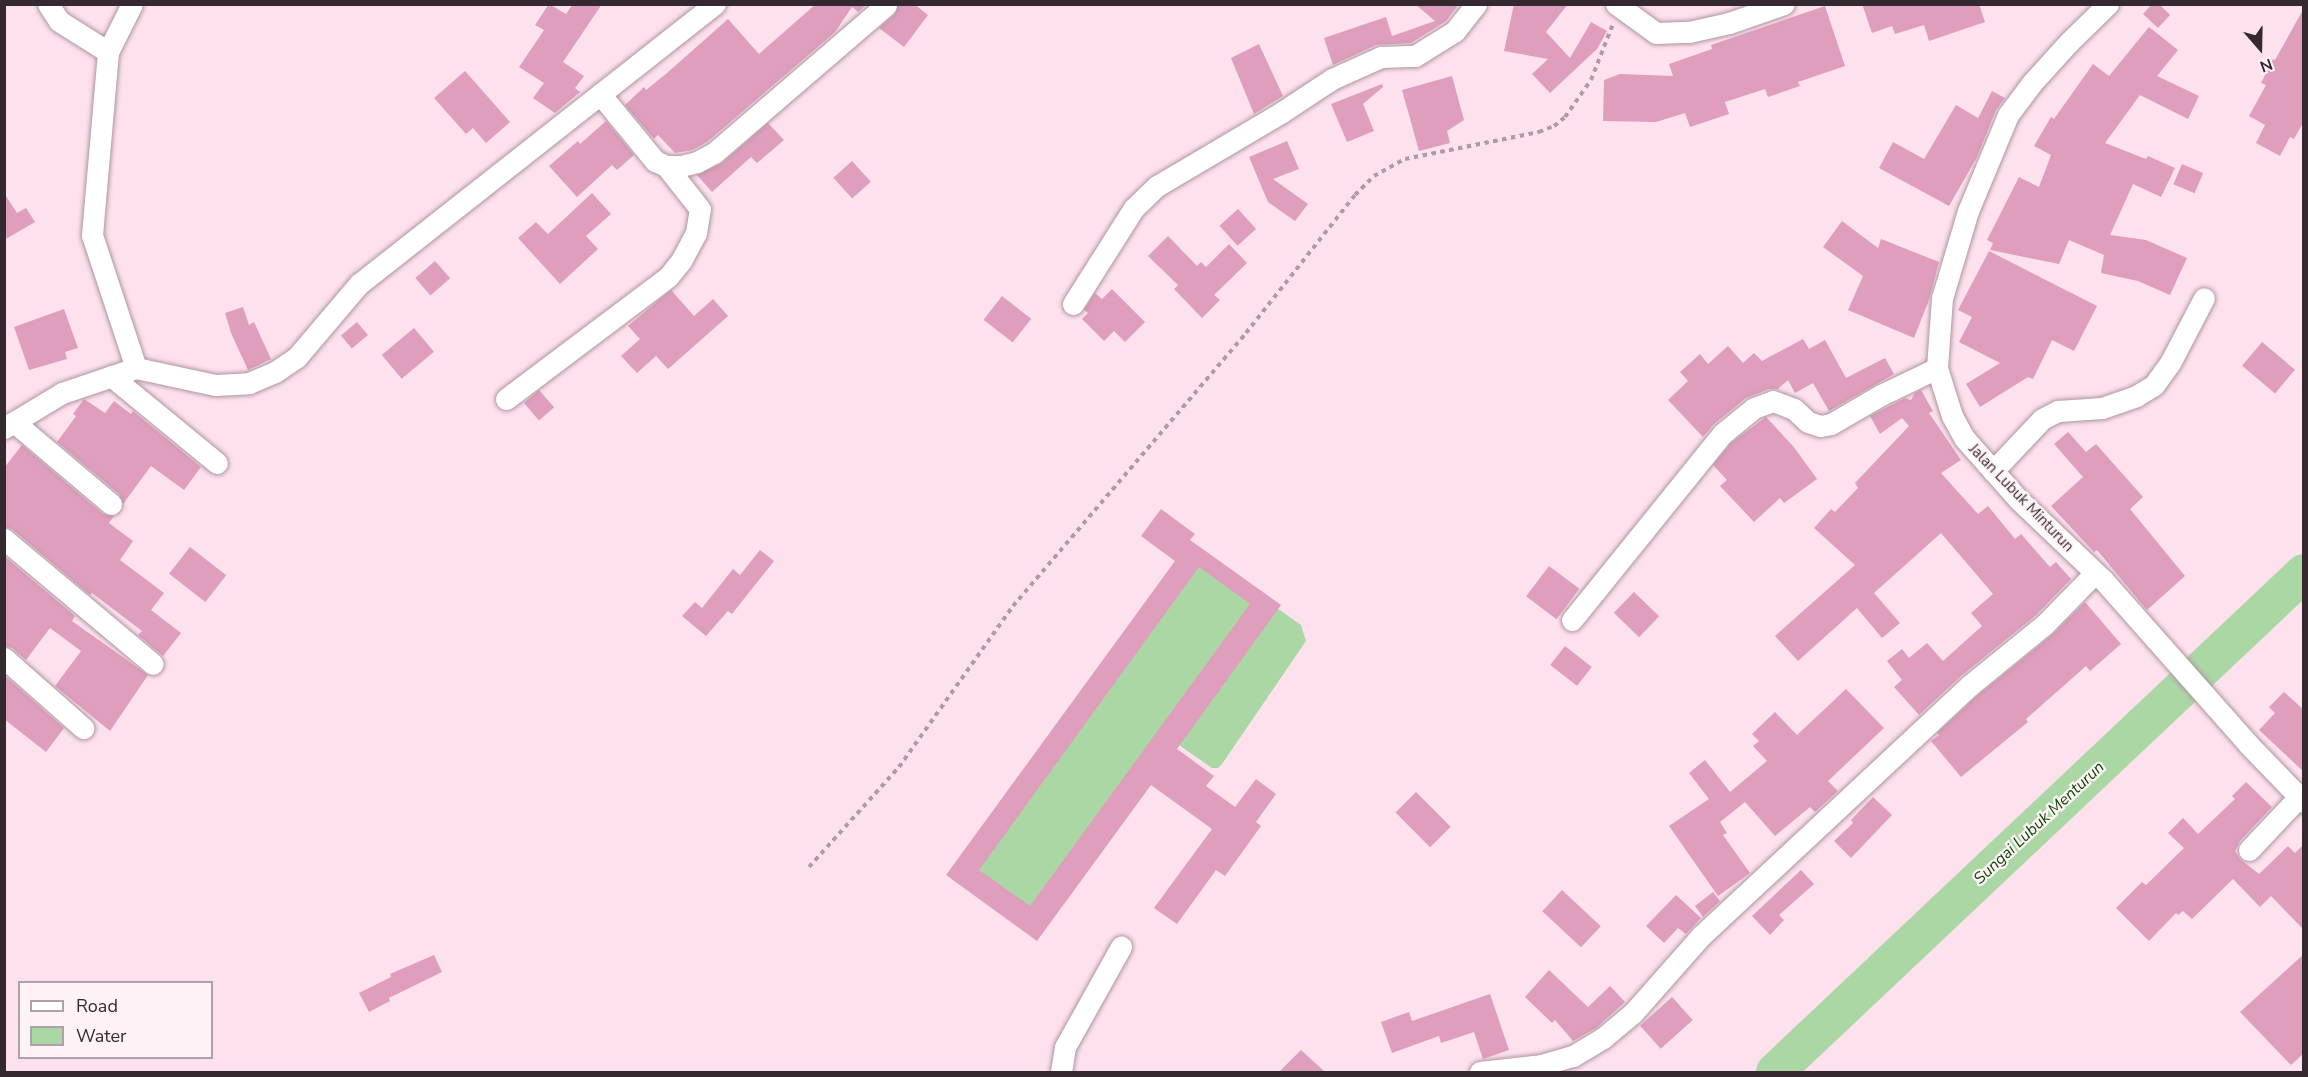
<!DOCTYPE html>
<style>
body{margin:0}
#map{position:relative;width:2308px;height:1077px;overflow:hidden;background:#fde1ed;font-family:"Nunito Sans",sans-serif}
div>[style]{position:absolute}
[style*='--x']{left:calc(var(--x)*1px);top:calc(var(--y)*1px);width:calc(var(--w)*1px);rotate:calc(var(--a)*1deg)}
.water>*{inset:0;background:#aad7a4}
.river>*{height:38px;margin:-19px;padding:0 19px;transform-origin:19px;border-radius:19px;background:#aad7a4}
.building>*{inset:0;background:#df9ebc;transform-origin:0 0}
.path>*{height:4px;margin-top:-2px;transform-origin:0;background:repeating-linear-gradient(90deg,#b09ba4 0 4.5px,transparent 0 9px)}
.roads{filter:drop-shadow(0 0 2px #af95a0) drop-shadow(0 0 2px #af95a0)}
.minor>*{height:21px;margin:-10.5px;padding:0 10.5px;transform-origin:10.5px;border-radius:10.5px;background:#fff}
span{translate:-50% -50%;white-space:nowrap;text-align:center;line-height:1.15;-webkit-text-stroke:4.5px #fff3f8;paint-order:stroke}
.street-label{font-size:15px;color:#33292e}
.water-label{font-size:16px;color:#0a4902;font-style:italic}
.frame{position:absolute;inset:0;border:6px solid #33292e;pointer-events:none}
.legend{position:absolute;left:18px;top:981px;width:195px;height:78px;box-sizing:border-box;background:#fff3f8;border:2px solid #ada2a7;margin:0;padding:8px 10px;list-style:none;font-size:18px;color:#33292e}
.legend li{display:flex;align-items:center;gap:12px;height:30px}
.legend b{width:30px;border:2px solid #ada2a7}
.north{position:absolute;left:2230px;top:18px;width:60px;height:60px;-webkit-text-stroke:4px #fff3f8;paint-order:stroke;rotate:160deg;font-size:16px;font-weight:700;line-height:24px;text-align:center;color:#33292e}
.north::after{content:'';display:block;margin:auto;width:21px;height:27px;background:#33292e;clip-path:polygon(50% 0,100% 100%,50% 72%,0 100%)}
</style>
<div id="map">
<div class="water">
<i style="clip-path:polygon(1211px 561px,1301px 625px,1306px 641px,1222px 764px,1218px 768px,1212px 768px,1176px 743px,1029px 912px,974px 871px,1192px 567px)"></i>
</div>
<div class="river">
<i style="--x:1775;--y:1072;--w:727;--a:-43.33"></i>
</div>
<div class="building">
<i style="clip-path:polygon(549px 4px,566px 14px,573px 4px,602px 4px,563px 62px,584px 76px,575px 88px,580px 92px,555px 113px,533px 98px,544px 83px,519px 67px,544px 30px,535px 25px)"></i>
<i style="clip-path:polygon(816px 4px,867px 4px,858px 12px,852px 7px,835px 32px,707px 142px,692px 150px,675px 153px,658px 135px,654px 139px,625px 105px,644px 87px,646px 90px,667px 73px,728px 19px,759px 54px)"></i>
<i style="clip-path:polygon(898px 4px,914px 4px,928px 15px,904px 47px,879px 28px,895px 14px)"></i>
<i style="clip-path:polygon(1415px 4px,1459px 4px,1446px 21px,1411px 43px,1376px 45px,1333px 65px,1324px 38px,1386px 17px,1392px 36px,1435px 21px)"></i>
<i style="clip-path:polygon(1514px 4px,1568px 4px,1546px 32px,1570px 58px,1591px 22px,1607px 31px,1597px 49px,1550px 93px,1532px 74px,1548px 59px,1504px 51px)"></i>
<i style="clip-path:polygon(1862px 4px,1979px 4px,1985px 22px,1929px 41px,1924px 25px,1895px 34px,1892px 26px,1872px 33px)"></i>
<i style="clip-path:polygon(2152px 4px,2159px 4px,2170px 15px,2158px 28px,2143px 14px)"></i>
<i style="clip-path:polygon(1825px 6px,1845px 66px,1798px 82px,1800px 86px,1768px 97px,1765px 89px,1725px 102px,1729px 114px,1690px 127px,1685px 113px,1656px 122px,1603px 121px,1604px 80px,1620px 74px,1673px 76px,1669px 64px,1712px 49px,1711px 45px)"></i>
<i style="clip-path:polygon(2304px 8px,2304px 121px,2294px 139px,2290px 137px,2280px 156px,2256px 143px,2265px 125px,2249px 116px,2266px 85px,2261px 83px,2273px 59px,2275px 60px)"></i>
<i style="clip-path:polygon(2149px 27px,2178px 50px,2157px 76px,2199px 96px,2188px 119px,2140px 95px,2105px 143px,2146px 159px,2148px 156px,2175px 168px,2161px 197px,2133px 184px,2110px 235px,2146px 240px,2187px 258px,2170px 295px,2138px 281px,2101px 273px,2104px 255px,2069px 240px,2059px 264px,1990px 250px,1993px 243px,1987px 240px,2019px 177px,2039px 187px,2051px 155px,2034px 146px,2051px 117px,2054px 119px,2093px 64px,2109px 76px)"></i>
<i style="clip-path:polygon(1259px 44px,1283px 96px,1254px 114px,1231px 58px)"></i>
<i style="clip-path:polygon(465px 71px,510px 122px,486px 143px,473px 128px,466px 134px,434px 98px)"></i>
<i style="clip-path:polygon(1452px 76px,1464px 120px,1447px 131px,1450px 143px,1419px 151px,1402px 90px)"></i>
<i style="clip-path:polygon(1382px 84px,1383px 87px,1363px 104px,1374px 131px,1347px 142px,1331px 104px)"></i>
<i style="clip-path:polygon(1992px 91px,2005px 98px,1996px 110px,1977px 157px,1949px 206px,1879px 168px,1893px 142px,1924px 159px,1956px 105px,1978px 118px)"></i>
<i style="clip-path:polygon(606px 121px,634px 155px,617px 170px,612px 165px,577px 197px,549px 166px,578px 141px,580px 144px)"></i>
<i style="clip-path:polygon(768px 123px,784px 140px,757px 163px,751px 157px,712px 192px,697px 175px,722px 163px)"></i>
<i style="clip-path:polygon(1287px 141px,1299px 169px,1273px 179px,1308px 204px,1295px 221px,1268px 202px,1249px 157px)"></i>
<i style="left:852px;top:161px;width:28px;height:25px;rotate:48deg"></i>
<i style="left:2182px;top:164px;width:23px;height:22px;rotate:23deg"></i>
<i style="clip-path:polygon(4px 193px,17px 213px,26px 208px,35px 222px,4px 240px)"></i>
<i style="clip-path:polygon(592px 193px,611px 214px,586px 236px,598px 249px,560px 284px,518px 238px,536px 222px,548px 234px)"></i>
<i style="left:1238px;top:209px;width:27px;height:25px;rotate:48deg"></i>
<i style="clip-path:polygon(1842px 221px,1878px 248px,1881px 239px,1939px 262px,1929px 300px,1914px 338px,1848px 310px,1863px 276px,1823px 247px)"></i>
<i style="clip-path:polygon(1168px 236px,1197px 266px,1201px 262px,1206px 267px,1229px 244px,1247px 263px,1214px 295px,1220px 300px,1202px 318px,1174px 289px,1178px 285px,1148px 256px)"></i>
<i style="clip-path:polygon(1989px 251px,2097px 306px,2074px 351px,2052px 340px,2033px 379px,2028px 377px,1980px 407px,1966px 384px,2000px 363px,1959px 342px,1972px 317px,1958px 310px)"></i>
<i style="left:435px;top:261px;width:23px;height:26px;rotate:49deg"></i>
<i style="clip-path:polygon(1112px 289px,1145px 322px,1125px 342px,1114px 331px,1104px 341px,1082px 319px,1088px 313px,1084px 310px,1095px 293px,1102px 299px)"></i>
<i style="clip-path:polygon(671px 290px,694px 316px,713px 299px,728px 316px,668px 369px,656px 356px,637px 373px,621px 356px,640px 339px,628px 326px)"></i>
<i style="left:1002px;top:296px;width:37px;height:30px;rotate:38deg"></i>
<i style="clip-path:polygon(243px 307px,249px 325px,254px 322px,271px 359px,248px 370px,231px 333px,225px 313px)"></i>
<i style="clip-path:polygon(64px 309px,78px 348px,65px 352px,67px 359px,29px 370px,14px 327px)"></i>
<i style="left:357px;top:322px;width:17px;height:21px;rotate:50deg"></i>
<i style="left:414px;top:328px;width:31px;height:42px;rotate:50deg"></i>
<i style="clip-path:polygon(1803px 339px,1809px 349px,1825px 340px,1846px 378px,1885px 358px,1894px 374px,1829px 411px,1813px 383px,1795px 393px,1788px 380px,1778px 389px,1769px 389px,1746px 398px,1714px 424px,1703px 437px,1668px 400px,1688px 381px,1680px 372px,1700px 354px,1708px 364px,1728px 346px,1743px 363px,1754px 353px,1762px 361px)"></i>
<i style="left:2262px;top:342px;width:43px;height:31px;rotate:40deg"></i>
<i style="left:539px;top:390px;width:23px;height:20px;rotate:49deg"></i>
<i style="clip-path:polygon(1921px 390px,1933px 411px,1929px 413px,1961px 460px,1941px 473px,1978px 514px,1988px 506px,2015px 539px,2021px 534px,2050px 567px,2056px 562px,2071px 579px,2036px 615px,1961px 676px,1919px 715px,1894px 687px,1902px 680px,1887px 661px,1902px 649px,1909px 658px,1927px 643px,1943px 661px,1982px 626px,1971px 613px,1993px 594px,1941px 533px,1874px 593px,1900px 623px,1882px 638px,1857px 608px,1798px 661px,1775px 636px,1855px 565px,1814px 528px,1831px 509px,1835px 512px,1858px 488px,1855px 483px,1909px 426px,1902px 418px,1880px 434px,1870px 416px,1905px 398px,1911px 400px,1915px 393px)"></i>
<i style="clip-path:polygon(84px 399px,105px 413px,114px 401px,131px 414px,133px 411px,201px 467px,184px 490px,151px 466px,123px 504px,119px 494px,57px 442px,76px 416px,73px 414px)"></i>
<i style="clip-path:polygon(1766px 417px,1793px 446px,1817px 479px,1784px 503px,1780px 498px,1754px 522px,1720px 486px,1727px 480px,1713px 465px,1731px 443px)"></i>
<i style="clip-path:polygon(2068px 432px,2086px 452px,2096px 444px,2143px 497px,2130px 509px,2185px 576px,2147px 610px,2097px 550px,2094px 552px,2051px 506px,2083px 477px,2054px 444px)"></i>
<i style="clip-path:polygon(22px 445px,103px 514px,114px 516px,109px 523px,133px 541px,120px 560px,164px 593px,151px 610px,181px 633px,163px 656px,138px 635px,142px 631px,92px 593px,90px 595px,12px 529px,4px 527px,4px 468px)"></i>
<i style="clip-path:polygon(evenodd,1161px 509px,1195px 534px,1190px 540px,1281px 605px,1177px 749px,1214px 776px,1206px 786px,1235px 807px,1256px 779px,1276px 794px,1256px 822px,1261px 826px,1225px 876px,1216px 870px,1177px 924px,1154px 908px,1212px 829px,1151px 785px,1037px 941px,946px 875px,1175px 561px,1141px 536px,1161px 509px,1199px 567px,1250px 604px,1030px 906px,979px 870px,1199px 567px)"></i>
<i style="left:190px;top:547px;width:46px;height:34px;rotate:38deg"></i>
<i style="clip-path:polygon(760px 550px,774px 561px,732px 614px,728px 611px,706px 636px,682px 616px,695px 602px,702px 608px,733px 569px,740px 575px)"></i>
<i style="clip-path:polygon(4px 556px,75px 616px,72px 621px,148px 675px,110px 731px,55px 686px,81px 651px,50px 628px,26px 660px,12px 648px,4px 646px)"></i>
<i style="left:1549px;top:566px;width:38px;height:38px;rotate:37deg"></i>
<i style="left:1634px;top:592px;width:35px;height:29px;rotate:44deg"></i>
<i style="clip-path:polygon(2085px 602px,2121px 644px,2090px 671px,2086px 666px,2026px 719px,2028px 722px,1961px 777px,1931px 741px,1939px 735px,1937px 733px,1977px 696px,2053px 634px)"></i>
<i style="left:1565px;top:646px;width:34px;height:24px;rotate:38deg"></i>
<i style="clip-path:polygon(4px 675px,64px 728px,46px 752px,4px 719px)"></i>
<i style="clip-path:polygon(1846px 689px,1884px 728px,1828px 781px,1838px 791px,1815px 812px,1810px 807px,1775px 836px,1745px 802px,1720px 822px,1727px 833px,1723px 835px,1750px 873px,1718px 896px,1669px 826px,1709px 799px,1689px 773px,1705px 760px,1730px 792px,1767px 761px,1753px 746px,1759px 741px,1752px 734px,1775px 712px,1797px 735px)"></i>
<i style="clip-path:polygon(2284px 692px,2304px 710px,2304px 772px,2259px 730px,2275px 713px,2269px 707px)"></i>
<i style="clip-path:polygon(2246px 782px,2272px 807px,2240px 841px,2235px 851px,2240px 859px,2259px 874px,2288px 846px,2295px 853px,2304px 844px,2304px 930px,2271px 896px,2260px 907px,2233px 879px,2192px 919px,2183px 911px,2178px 915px,2176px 913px,2149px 941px,2116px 908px,2142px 882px,2146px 885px,2184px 848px,2168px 833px,2183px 818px,2198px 834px,2235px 799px,2232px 796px)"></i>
<i style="left:1416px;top:792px;width:49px;height:29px;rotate:45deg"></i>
<i style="clip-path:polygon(1873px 797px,1892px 815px,1851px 858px,1834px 841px,1853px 823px,1851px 820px)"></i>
<i style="clip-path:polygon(1801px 870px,1814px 884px,1779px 915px,1784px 920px,1770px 935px,1752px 916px)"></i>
<i style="left:1562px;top:890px;width:53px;height:29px;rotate:43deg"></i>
<i style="clip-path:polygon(1713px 892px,1720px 901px,1703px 917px,1695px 906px)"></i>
<i style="clip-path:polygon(1676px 895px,1701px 918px,1686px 934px,1678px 928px,1664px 943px,1646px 926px)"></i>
<i style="clip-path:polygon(2304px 954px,2304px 1053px,2291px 1065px,2240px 1012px)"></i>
<i style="clip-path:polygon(434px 955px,442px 972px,389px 998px,390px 1001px,369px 1012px,359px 993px,391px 977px,390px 974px)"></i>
<i style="clip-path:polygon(1549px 970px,1588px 1007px,1610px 986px,1625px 1002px,1596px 1028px,1573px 1041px,1555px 1020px,1552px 1023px,1525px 997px)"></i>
<i style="clip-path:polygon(1490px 994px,1509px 1050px,1483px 1059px,1474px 1032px,1441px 1043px,1439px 1036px,1392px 1053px,1381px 1022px,1409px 1012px,1412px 1021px)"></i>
<i style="left:1672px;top:997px;width:31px;height:43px;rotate:48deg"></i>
<i style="clip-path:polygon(1301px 1050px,1325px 1072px,1279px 1072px)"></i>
</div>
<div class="path">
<i style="--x:809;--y:867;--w:135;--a:-48"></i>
<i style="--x:899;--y:767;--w:197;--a:-54.7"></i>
<i style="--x:1013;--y:606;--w:359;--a:-49.5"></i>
<i style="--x:1246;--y:333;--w:176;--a:-51.7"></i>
<i style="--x:1355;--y:195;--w:27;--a:-45"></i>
<i style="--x:1374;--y:176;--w:35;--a:-29"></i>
<i style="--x:1405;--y:159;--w:137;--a:-11.4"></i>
<i style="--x:1539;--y:132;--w:16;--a:-22"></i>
<i style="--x:1554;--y:126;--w:14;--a:-39"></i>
<i style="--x:1565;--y:117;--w:45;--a:-54.9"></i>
<i style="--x:1591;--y:80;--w:60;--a:-68.6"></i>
</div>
<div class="roads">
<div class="minor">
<i style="--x:48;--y:4;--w:20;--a:57"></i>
<i style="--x:59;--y:21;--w:58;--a:32.3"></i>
<i style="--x:132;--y:4;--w:54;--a:116.6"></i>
<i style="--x:108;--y:52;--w:184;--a:95"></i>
<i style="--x:92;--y:235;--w:140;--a:71.7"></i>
<i style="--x:1616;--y:4;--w:49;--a:35.9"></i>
<i style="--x:1656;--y:33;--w:33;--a:-2"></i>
<i style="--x:1689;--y:32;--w:41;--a:-12.7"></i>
<i style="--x:1729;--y:23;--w:58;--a:-19.1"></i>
<i style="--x:2108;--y:4;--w:54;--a:135.7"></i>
<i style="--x:2069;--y:42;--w:55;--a:132.1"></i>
<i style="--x:2032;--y:83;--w:40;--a:127"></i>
<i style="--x:2008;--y:115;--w:104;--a:112.6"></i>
<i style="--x:1968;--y:211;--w:91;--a:106.6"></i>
<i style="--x:1942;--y:298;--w:70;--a:94.1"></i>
<i style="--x:1937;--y:368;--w:50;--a:72.6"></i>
<i style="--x:1952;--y:416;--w:26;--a:61"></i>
<i style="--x:1965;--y:439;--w:81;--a:48.5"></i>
<i style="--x:2019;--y:500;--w:117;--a:43.6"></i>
<i style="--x:2104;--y:581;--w:217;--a:48.5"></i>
<i style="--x:2248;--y:744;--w:81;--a:46"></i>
<i style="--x:600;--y:94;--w:87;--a:50.6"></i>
<i style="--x:655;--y:161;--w:12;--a:24"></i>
<i style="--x:666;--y:166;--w:15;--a:0"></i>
<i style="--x:681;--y:166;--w:16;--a:-14"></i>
<i style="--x:697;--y:162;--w:19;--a:-28"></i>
<i style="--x:714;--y:153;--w:227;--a:-40.7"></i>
<i style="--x:1073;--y:304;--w:114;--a:-57.6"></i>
<i style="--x:1134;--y:208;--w:32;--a:-44"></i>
<i style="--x:1157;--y:186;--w:145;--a:-30.6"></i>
<i style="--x:1282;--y:112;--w:60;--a:-33.4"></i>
<i style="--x:1332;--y:79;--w:54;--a:-24.2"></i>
<i style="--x:1381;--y:57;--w:34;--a:-2"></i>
<i style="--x:1415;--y:56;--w:47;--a:-32"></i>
<i style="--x:1455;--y:31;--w:34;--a:-52"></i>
<i style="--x:111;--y:376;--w:137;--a:39.4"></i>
<i style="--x:506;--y:399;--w:203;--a:-37"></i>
<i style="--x:668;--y:277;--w:21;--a:-51"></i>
<i style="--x:681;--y:261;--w:32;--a:-62"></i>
<i style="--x:696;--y:233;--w:24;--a:-81"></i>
<i style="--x:700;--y:209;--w:55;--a:-128.3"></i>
<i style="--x:14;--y:422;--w:127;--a:40.2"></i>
<i style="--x:4;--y:428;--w:68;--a:-31.1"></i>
<i style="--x:62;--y:393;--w:78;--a:-18.7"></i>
<i style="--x:136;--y:368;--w:81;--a:12.1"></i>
<i style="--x:215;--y:385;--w:34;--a:-3"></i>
<i style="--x:249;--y:383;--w:28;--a:-23"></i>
<i style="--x:275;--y:372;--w:27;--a:-34"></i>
<i style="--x:297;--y:357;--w:96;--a:-49.7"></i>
<i style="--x:359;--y:284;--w:453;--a:-38.2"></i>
<i style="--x:1993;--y:471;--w:71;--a:-46.7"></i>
<i style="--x:2042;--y:419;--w:18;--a:-27"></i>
<i style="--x:2058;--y:411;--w:44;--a:-3.9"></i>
<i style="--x:2102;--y:408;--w:36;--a:-19"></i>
<i style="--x:2136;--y:396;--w:21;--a:-31"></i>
<i style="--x:2154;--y:385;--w:27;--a:-54"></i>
<i style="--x:2170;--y:363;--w:73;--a:-62.4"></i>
<i style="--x:4;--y:539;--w:194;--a:40"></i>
<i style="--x:1572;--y:620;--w:239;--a:-51.1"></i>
<i style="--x:1722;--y:434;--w:41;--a:-39.1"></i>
<i style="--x:1754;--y:408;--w:20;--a:-20"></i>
<i style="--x:1773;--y:401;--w:22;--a:21"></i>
<i style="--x:1794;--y:409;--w:19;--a:43"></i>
<i style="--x:1808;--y:422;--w:13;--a:18"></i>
<i style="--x:1820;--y:426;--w:11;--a:-10"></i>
<i style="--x:1831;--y:424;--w:58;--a:-30.1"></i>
<i style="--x:1881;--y:395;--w:62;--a:-25.7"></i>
<i style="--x:4;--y:658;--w:106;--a:41.5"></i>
<i style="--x:2249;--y:850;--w:73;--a:-46.7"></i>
<i style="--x:1061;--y:1072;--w:25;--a:-81"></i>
<i style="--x:1065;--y:1047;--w:115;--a:-60.8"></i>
<i style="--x:1480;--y:1072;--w:61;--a:-6.5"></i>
<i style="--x:1541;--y:1065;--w:33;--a:-16"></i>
<i style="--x:1573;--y:1056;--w:35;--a:-31"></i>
<i style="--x:1603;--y:1038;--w:39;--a:-40"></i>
<i style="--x:1633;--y:1013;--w:103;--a:-48.6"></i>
<i style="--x:1701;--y:936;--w:367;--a:-43"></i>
<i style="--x:1969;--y:686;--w:98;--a:-39.2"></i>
<i style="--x:2045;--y:624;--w:71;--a:-45.6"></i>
</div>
</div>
<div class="street-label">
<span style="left:2021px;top:498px;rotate:46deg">Jalan Lubuk Minturun</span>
</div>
<div class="water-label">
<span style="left:2039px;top:823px;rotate:-43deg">Sungai Lubuk Menturun</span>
</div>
<div class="frame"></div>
<ul class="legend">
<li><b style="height:8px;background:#fff"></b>Road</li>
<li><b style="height:16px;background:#aad7a4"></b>Water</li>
</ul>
<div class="north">N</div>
</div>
